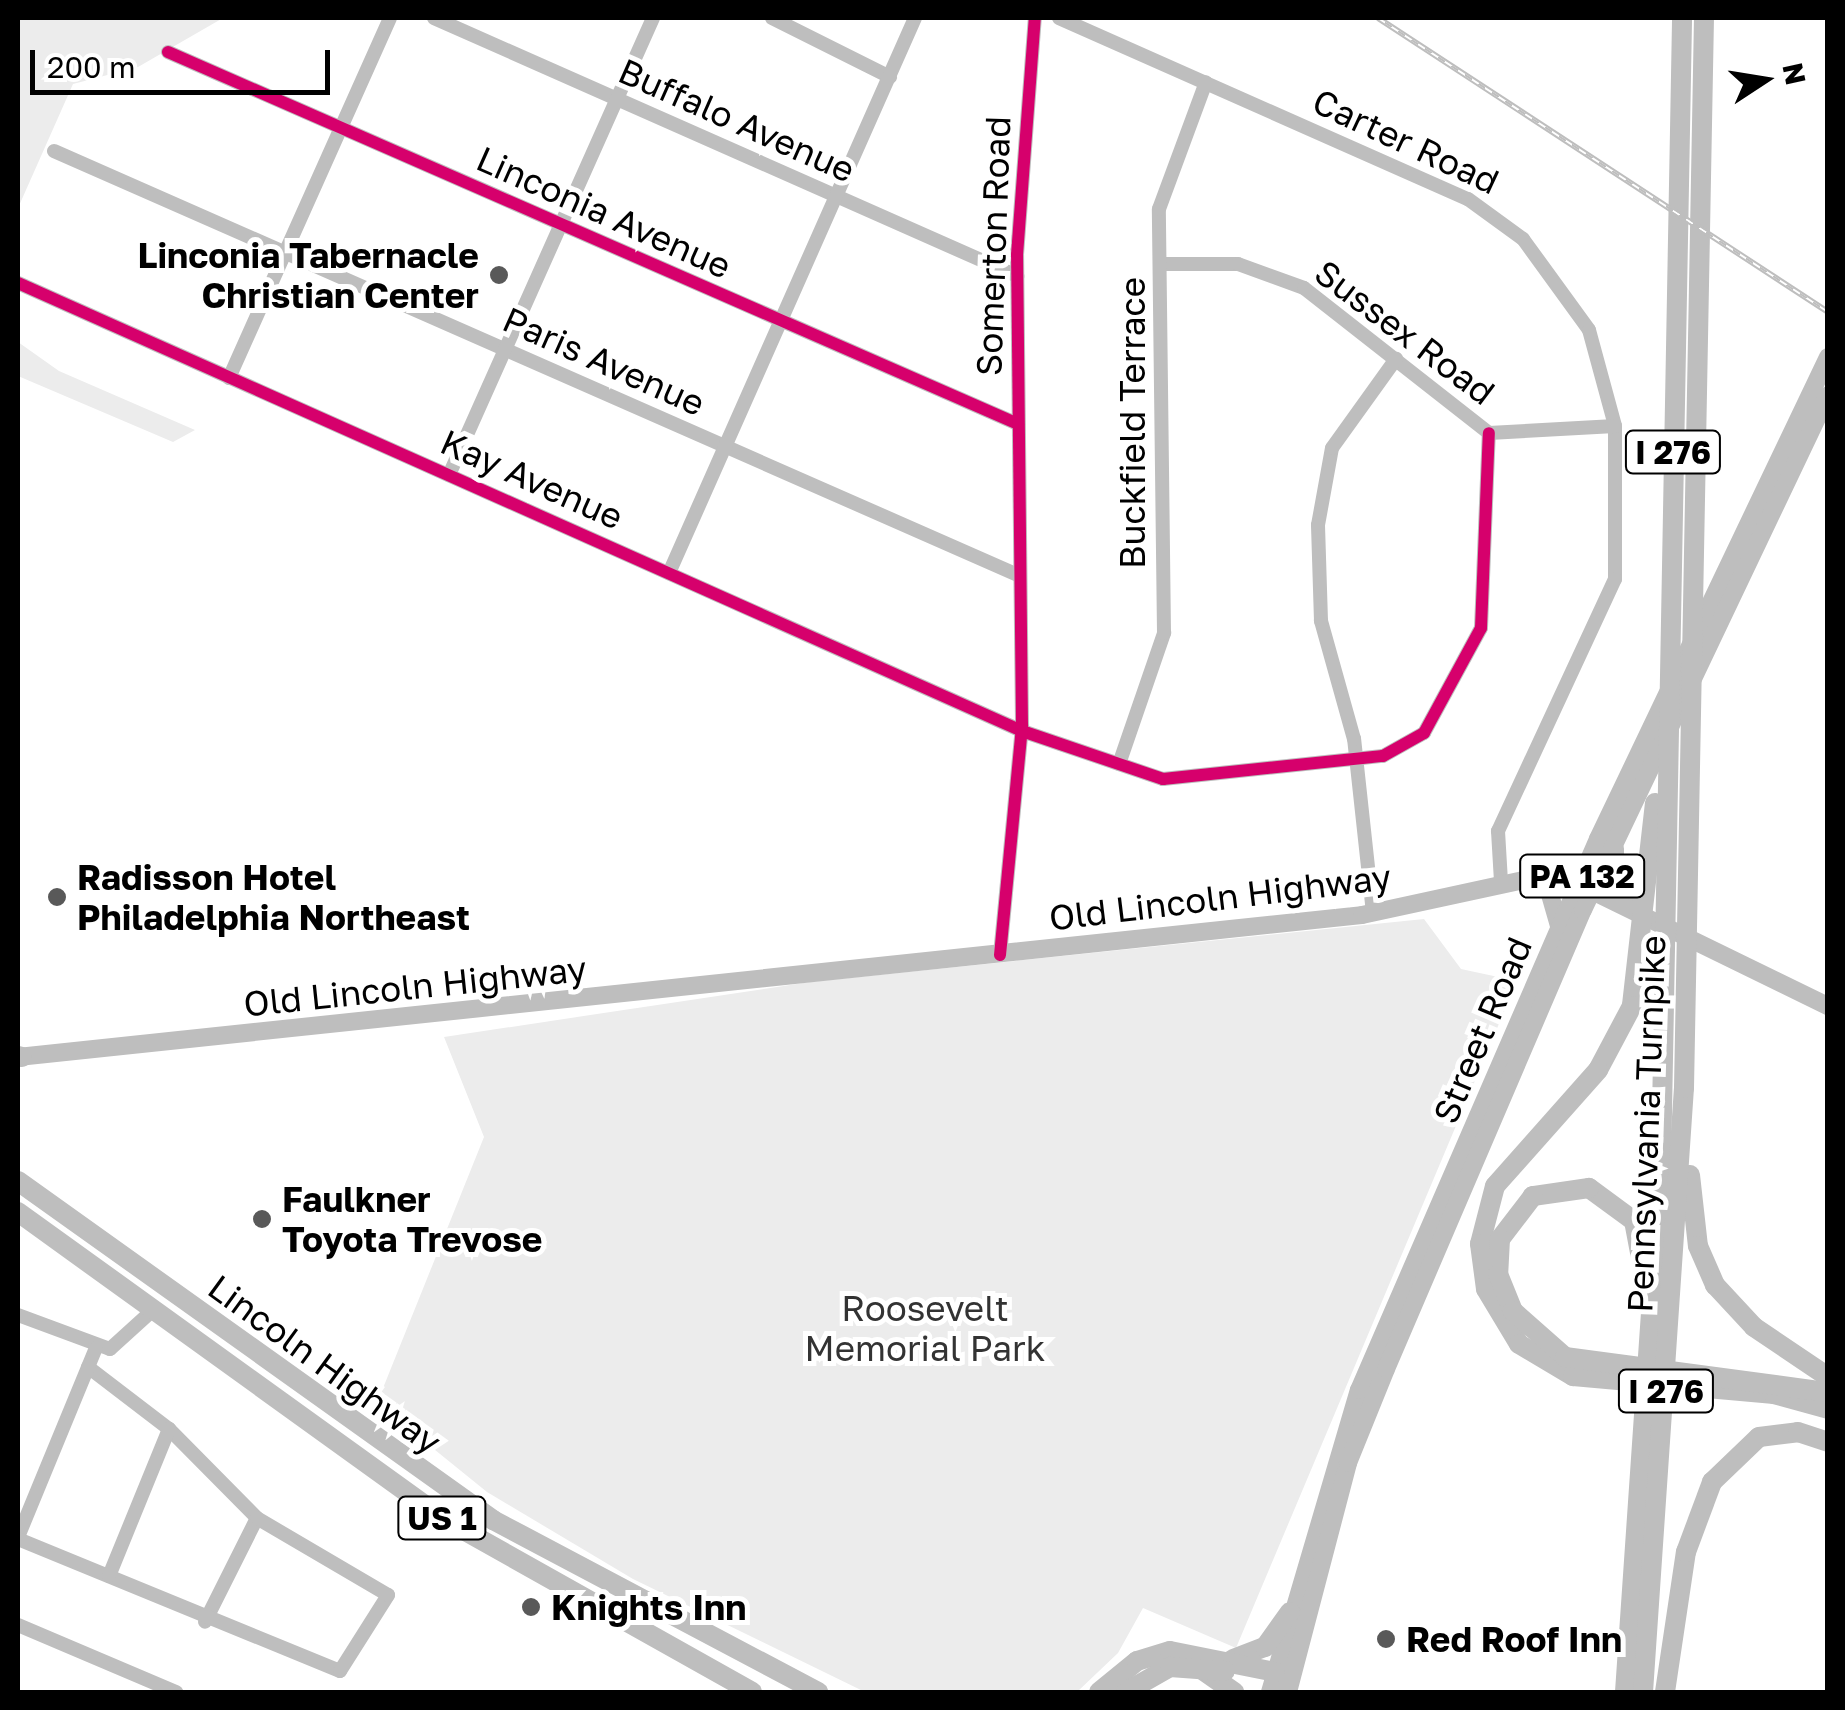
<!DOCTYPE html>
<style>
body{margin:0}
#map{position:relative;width:1845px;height:1710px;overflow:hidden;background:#fff;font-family:"Golos Text",sans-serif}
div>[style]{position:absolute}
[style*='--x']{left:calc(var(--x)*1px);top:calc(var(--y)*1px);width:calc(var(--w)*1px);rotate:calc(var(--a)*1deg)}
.green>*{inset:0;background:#ececec}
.minor>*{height:14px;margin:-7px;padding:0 7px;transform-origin:7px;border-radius:7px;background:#bebebe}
.major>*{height:18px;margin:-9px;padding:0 9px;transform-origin:9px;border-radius:9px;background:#bebebe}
.highway>*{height:20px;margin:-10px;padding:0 10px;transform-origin:10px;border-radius:10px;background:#bebebe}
.rail>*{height:6px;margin-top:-3px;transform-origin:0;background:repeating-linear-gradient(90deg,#fff 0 8px,#bebebe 0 16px);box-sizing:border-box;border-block:2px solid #bebebe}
.cycleway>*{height:12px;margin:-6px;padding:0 6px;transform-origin:6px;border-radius:6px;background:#d6006c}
.dots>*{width:28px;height:28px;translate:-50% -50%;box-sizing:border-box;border:5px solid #fff;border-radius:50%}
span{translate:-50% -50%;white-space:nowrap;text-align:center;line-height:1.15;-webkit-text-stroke:10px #fff;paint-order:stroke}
.shield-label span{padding:2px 8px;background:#fff;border:2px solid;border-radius:8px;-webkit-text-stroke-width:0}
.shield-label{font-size:32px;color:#000;font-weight:700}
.street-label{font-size:35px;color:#000}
.poi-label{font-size:35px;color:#000;font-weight:700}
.right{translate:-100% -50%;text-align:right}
.left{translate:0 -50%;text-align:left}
.park-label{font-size:35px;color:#333}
.frame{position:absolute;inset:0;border:20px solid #000;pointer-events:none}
.north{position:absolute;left:1715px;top:30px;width:100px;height:100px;-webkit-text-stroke:8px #fff;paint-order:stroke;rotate:78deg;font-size:28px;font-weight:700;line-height:40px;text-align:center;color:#000}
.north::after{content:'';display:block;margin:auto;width:35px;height:45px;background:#000;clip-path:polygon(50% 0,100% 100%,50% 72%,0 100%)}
.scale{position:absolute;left:30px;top:50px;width:300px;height:45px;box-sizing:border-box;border:5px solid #000;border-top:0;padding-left:12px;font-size:30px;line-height:35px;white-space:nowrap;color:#000;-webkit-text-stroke:8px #fff;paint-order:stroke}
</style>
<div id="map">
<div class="green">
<i style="clip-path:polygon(18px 18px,223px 18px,138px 67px,73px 84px,18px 208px)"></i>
<i style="clip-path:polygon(18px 342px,59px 371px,195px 430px,173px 442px,18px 376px)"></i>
<i style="clip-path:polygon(1424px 919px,1461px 969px,1517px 981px,1236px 1648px,1143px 1608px,1118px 1653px,1077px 1692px,865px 1692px,633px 1579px,487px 1492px,377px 1403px,484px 1137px,444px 1037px,810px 982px)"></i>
</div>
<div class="minor">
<i style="--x:434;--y:18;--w:638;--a:23.87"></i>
<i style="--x:772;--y:18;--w:132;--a:26.6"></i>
<i style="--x:1059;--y:18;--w:447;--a:23.9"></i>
<i style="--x:1468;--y:199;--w:68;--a:36"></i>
<i style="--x:1523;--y:239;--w:112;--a:54"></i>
<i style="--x:1589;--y:330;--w:99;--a:74.8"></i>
<i style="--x:1615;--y:426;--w:153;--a:90"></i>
<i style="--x:1615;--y:579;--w:278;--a:114.9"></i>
<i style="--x:1498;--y:831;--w:51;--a:86.6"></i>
<i style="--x:168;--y:52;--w:928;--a:23.64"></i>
<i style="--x:54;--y:151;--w:1055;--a:23.75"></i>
<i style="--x:1160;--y:264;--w:78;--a:0"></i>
<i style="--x:1238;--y:264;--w:70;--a:20"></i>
<i style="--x:1304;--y:288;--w:235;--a:38.1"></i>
<i style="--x:1489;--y:433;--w:126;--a:-3.2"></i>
<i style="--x:18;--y:283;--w:1099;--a:24.05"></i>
<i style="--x:1022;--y:731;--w:149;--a:18.8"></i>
<i style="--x:1163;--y:779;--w:221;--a:-6"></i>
<i style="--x:1383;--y:756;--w:47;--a:-29.3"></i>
<i style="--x:1424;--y:733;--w:119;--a:-61.5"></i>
<i style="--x:1481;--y:628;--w:195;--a:-87.7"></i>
<i style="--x:229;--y:378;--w:394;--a:-65.9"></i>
<i style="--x:449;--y:475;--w:500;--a:-65.94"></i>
<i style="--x:669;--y:573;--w:607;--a:-66.1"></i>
<i style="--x:1119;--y:764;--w:139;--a:-71"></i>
<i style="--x:1164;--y:633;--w:424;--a:-90.7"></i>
<i style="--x:1159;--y:209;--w:135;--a:-69.7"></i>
<i style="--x:1373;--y:913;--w:175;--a:-96.2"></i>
<i style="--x:1354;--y:739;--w:123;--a:-105.6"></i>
<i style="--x:1321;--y:621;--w:96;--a:-91.8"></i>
<i style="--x:1318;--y:525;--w:78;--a:-79.7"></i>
<i style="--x:1332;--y:448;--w:110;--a:-54.3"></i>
<i style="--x:1000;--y:955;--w:231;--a:-84.5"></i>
<i style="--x:1022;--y:725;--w:470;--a:-90.6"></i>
<i style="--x:1017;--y:255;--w:238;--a:-85.7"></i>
<i style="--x:18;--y:1315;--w:98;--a:20.3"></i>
<i style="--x:110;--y:1349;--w:58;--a:-42.2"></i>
<i style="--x:88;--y:1367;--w:102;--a:37.4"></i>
<i style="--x:169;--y:1429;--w:125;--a:45.3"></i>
<i style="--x:257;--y:1518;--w:116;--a:116.6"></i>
<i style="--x:18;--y:1537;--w:204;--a:-67.6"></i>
<i style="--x:18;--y:1539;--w:348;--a:22.3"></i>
<i style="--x:340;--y:1671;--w:90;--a:-57.7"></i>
<i style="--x:388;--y:1595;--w:152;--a:-149.6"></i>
<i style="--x:109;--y:1576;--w:159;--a:-67.8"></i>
<i style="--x:18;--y:1625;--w:172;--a:23"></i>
</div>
<div class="major">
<i style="--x:1615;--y:849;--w:28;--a:90"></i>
<i style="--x:1615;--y:877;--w:34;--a:60"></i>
<i style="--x:1527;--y:880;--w:25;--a:27"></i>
<i style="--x:1549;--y:891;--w:37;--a:74"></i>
<i style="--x:18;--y:1057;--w:1351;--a:-6.03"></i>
<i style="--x:1362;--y:915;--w:184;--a:-12.2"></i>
<i style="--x:1542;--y:876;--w:52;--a:16.7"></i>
<i style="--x:1592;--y:891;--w:263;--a:26"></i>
<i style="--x:1270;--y:1692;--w:315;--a:-73.6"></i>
<i style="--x:1359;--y:1390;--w:601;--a:-66.55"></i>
<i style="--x:1598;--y:839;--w:534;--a:-64.49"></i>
<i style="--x:1288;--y:1692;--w:237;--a:-75.3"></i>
<i style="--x:1348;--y:1463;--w:101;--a:-68"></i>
<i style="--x:1386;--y:1369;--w:499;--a:-66.8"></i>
<i style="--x:1583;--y:910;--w:570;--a:-64.56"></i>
</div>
<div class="highway">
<i style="--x:1655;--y:803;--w:204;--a:96.5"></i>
<i style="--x:1632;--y:1006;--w:72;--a:118"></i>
<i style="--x:1598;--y:1070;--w:155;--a:131.6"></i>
<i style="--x:1495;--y:1186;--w:60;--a:104.5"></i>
<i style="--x:1480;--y:1244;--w:45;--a:82.4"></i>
<i style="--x:1486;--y:1289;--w:64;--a:59"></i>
<i style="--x:1519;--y:1344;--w:63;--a:30.7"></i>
<i style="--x:1573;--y:1376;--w:202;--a:5.1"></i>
<i style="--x:1774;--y:1394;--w:56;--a:15.5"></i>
<i style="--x:18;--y:1056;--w:4;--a:14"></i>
<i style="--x:1690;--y:1175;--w:71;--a:83.6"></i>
<i style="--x:1698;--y:1246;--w:43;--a:66.4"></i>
<i style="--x:1715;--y:1285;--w:57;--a:47.1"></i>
<i style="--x:1754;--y:1327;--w:89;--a:34"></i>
<i style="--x:18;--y:1181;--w:584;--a:35.51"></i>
<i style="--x:493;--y:1520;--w:368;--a:27.9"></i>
<i style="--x:18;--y:1212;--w:525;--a:35.78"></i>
<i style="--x:444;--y:1519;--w:353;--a:29.3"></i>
<i style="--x:1645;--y:1279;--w:59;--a:-100.7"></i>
<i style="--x:1634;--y:1221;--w:56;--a:-143.7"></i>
<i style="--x:1589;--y:1188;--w:57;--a:171.9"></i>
<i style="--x:1533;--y:1196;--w:54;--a:127.5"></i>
<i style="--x:1500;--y:1239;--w:35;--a:93"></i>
<i style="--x:1498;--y:1274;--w:40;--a:68"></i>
<i style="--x:1513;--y:1311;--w:69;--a:41.5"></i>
<i style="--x:1565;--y:1357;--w:265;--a:7.6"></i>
<i style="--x:1233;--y:1659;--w:34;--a:-21"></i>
<i style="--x:1265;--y:1647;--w:43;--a:-54.5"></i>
<i style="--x:1204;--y:1671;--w:37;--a:35"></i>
<i style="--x:1099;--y:1692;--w:49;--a:-39.2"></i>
<i style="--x:1137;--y:1661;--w:34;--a:-17"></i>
<i style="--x:1170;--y:1651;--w:107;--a:11.3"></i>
<i style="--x:1126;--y:1692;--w:51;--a:-29.6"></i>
<i style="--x:1170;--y:1667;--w:55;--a:4.2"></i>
<i style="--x:1625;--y:1692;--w:526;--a:-86.08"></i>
<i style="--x:1661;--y:1167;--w:1149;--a:-88.95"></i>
<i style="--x:1643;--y:1692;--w:605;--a:-86.12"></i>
<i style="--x:1684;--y:1088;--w:1070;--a:-88.93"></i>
<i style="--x:1665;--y:1692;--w:142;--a:-81.5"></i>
<i style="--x:1686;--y:1552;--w:75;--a:-69.6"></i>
<i style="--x:1712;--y:1482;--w:65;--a:-43.8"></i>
<i style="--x:1759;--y:1437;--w:39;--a:-7"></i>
<i style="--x:1798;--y:1432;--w:32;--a:18"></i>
</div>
<div class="rail">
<i style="--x:1378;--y:18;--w:538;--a:33.16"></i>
</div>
<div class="cycleway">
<i style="--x:168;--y:52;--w:928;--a:23.64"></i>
<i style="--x:18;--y:283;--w:1099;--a:24.05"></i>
<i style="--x:1022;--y:731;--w:149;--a:18.8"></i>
<i style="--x:1163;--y:779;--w:221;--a:-6"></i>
<i style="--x:1383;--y:756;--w:47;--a:-29.3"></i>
<i style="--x:1424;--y:733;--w:119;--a:-61.5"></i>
<i style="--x:1481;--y:628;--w:195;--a:-87.7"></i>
<i style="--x:1000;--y:955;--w:231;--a:-84.5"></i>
<i style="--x:1022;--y:725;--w:470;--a:-90.6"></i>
<i style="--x:1017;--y:255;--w:238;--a:-85.7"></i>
</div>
<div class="dots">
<i style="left:499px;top:275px;background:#595959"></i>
<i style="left:57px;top:897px;background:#595959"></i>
<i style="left:262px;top:1219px;background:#595959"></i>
<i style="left:531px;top:1607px;background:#595959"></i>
<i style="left:1386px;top:1639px;background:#595959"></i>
</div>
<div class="shield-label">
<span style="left:1673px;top:452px">I 276</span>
<span style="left:1582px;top:876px">PA 132</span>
<span style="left:1666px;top:1391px">I 276</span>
<span style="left:442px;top:1518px">US 1</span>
</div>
<div class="street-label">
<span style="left:737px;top:120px;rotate:24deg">Buffalo Avenue</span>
<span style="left:1406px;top:141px;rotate:25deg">Carter Road</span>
<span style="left:604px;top:212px;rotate:24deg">Linconia Avenue</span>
<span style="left:993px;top:246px;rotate:-88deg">Somerton Road</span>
<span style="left:1405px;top:332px;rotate:37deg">Sussex Road</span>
<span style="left:604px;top:361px;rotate:24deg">Paris Avenue</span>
<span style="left:1132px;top:423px;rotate:-90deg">Buckfield Terrace</span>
<span style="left:532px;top:479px;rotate:24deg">Kay Avenue</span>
<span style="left:1220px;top:897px;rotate:-7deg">Old Lincoln Highway</span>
<span style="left:415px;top:986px;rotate:-6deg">Old Lincoln Highway</span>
<span style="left:1482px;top:1030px;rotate:-67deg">Street Road</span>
<span style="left:1646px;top:1124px;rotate:-88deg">Pennsylvania Turnpike</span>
<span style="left:325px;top:1364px;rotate:36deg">Lincoln Highway</span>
</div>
<div class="poi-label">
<span class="right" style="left:479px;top:275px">Linconia Tabernacle<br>Christian Center</span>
<span class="left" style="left:77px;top:897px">Radisson Hotel<br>Philadelphia Northeast</span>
<span class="left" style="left:282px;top:1219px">Faulkner<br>Toyota Trevose</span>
<span class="left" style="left:551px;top:1607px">Knights Inn</span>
<span class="left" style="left:1406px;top:1639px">Red Roof Inn</span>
</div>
<div class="park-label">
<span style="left:925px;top:1328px">Roosevelt<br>Memorial Park</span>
</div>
<div class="frame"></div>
<div class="north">N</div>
<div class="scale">200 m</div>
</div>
